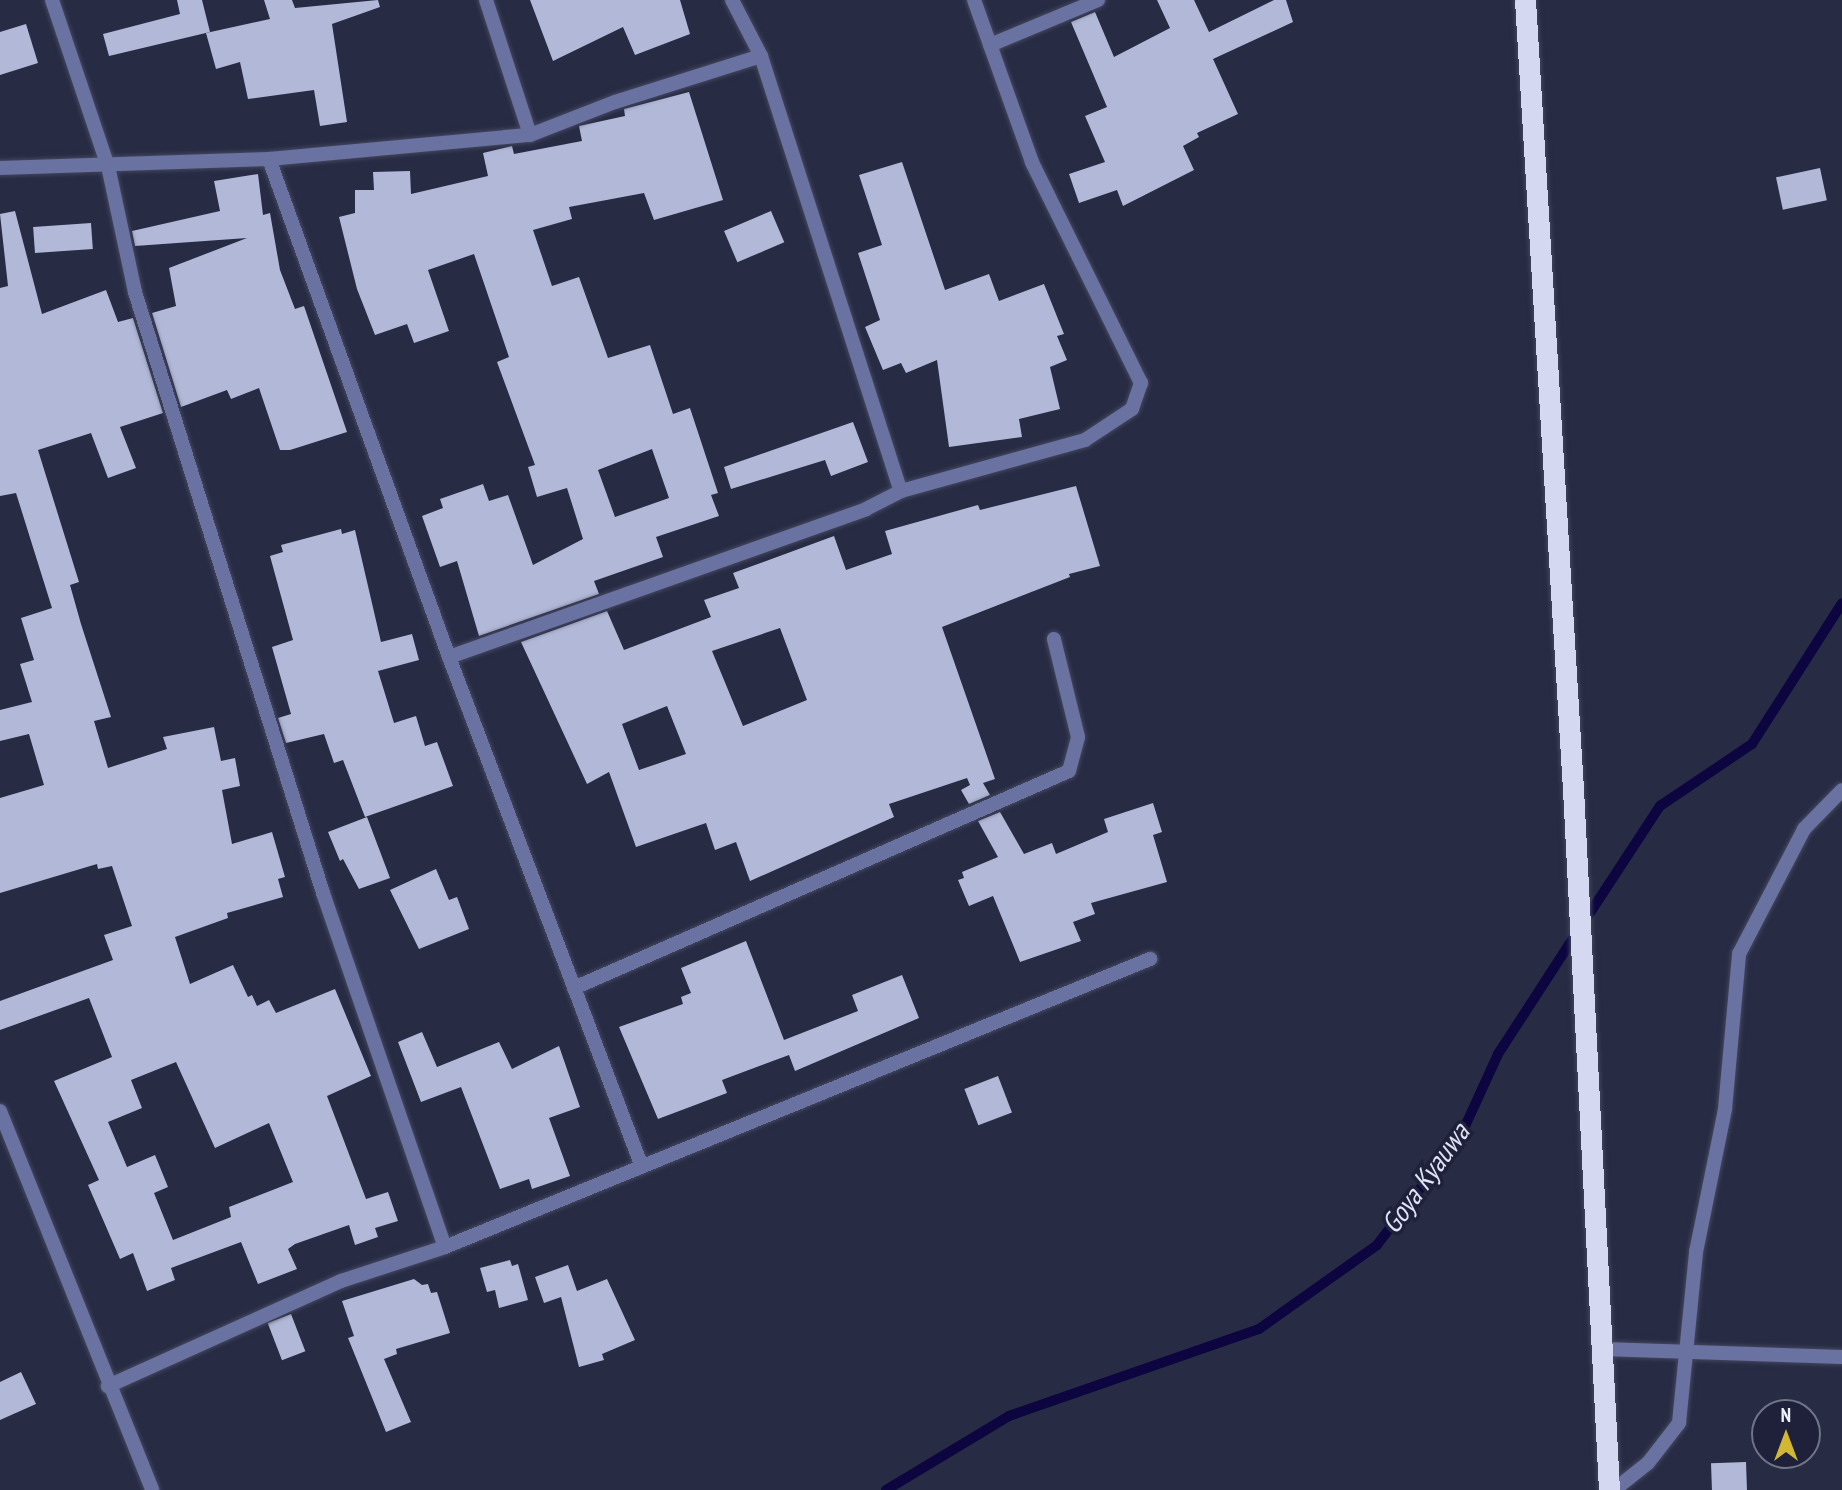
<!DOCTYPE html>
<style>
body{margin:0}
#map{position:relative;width:1842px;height:1490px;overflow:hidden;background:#272b44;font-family:"PT Sans Narrow",sans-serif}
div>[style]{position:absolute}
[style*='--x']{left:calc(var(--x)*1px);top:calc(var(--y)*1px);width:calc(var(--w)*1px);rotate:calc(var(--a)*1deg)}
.stream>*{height:10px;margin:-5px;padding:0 5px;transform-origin:5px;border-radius:5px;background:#0d0540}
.building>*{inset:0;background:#b2b8d7;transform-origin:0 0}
.roads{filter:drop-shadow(0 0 2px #43475e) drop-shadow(0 0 2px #43475e)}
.street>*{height:14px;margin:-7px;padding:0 7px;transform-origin:7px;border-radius:7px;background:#6a72a1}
.highway>*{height:21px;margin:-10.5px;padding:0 10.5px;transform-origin:10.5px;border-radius:10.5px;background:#d4d9f1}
span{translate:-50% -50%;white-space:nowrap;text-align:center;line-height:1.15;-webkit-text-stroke:7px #1e2139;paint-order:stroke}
.water-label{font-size:28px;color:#dfe3f6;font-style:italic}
.north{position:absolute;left:1751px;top:1399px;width:70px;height:70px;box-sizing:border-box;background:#1e2139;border:2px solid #717487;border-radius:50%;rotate:0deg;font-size:19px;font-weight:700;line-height:28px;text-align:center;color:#edf0fd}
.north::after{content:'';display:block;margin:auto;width:24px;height:32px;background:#d2b735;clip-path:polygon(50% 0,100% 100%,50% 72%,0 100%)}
</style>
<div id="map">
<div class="stream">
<i style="--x:1584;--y:922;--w:139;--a:-56.8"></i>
<i style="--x:1660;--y:806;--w:111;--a:-34"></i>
<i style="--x:1752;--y:744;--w:167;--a:-57.4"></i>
<i style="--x:886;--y:1490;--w:144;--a:-31"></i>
<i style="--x:1009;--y:1416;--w:265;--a:-19.2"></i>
<i style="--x:1259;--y:1329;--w:145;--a:-35.4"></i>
<i style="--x:1377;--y:1245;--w:138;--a:-52.6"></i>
<i style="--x:1461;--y:1135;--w:89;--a:-65.4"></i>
<i style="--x:1498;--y:1054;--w:143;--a:-57"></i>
</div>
<div class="building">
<i style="clip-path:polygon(177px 0,202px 0,210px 32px,109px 56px,103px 34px,180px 14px)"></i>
<i style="clip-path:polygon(264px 0,292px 0,295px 8px,378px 0,380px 7px,332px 24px,347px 122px,320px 126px,314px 90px,248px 99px,240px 62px,216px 69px,206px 33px,270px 19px)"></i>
<i style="clip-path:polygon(530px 0,680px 0,690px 34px,635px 55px,623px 27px,553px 61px)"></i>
<i style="clip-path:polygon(1157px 0,1194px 0,1209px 32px,1274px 0,1286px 0,1293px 22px,1213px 59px,1238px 114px,1197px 133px,1199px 137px,1183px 146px,1194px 170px,1123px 206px,1117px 190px,1079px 203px,1069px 174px,1105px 162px,1085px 116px,1107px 107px,1071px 22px,1095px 12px,1114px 57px,1170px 28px)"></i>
<i style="clip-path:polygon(26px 24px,38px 63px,0 75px,0 32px)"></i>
<i style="clip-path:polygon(evenodd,689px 92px,723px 200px,654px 220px,644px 193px,569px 207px,572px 219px,533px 230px,552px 286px,579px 277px,608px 358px,650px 345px,673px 414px,690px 408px,718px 493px,711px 495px,719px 516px,656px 537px,663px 557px,594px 581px,599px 594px,479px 636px,457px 561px,440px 567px,422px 516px,443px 508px,440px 499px,483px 484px,489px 501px,508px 495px,533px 565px,583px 539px,567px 488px,537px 497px,528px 467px,535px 465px,497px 362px,509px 357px,474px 254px,428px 270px,449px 331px,414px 343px,407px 324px,375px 335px,357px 289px,339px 217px,355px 213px,355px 190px,374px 190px,373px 172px,410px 171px,411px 194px,488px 176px,483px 153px,512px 146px,514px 154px,582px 141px,579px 126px,625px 116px,624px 109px,689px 92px,652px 449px,669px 498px,615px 517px,598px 470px,652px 449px)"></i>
<i style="clip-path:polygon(902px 162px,945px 290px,989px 274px,999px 301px,1044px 284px,1064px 334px,1057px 336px,1067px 360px,1050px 367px,1060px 409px,1019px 419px,1022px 437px,949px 447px,937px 360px,906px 373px,901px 363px,883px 370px,865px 327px,880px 320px,858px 253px,882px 245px,859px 175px)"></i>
<i style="left:1820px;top:168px;width:33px;height:45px;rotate:78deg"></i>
<i style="clip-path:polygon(258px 174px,263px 215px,270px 213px,280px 270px,295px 309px,304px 306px,347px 432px,290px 450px,280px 450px,259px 388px,231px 399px,227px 390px,181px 407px,152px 313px,176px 306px,169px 268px,247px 238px,135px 246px,132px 231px,220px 211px,214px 181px)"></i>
<i style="clip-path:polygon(evenodd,15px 211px,42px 314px,106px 290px,118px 322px,133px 318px,163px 413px,120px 427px,136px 468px,108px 478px,91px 433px,38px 450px,79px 582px,70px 585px,81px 624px,111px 717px,94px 721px,108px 768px,167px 749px,163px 737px,214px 727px,221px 761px,235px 758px,240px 786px,222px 790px,232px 844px,272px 832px,285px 877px,278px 879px,283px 897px,227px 913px,228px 918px,175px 937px,190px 984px,233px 965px,248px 997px,252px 995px,257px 1006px,269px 1000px,276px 1013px,335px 989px,371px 1076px,327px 1096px,366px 1199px,388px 1192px,398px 1221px,375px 1228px,378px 1237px,355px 1245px,349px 1225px,295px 1244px,288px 1249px,297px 1269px,258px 1284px,241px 1242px,171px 1268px,175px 1280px,147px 1291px,133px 1253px,120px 1259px,88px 1185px,99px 1180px,54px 1081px,112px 1057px,89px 998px,0 1030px,0 1001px,113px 960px,104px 935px,132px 926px,112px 866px,98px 869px,97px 864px,0 893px,0 798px,44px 785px,29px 734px,0 741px,0 710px,32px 702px,20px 664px,34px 660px,21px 618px,52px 608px,16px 493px,0 496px,0 288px,8px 286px,0 214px,15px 211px,176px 1062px,215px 1148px,269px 1123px,293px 1182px,229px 1207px,231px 1217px,173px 1240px,154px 1193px,168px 1187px,155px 1155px,127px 1167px,108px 1122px,142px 1108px,131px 1080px,176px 1062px)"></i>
<i style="left:771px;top:211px;width:34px;height:51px;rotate:67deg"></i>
<i style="left:91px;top:223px;width:26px;height:58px;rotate:86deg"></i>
<i style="clip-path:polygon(853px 422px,868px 462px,831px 476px,825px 460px,731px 489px,724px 467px)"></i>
<i style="clip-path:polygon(evenodd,1076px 486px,1100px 566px,1069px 574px,1070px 577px,942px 627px,995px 779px,983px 783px,990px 795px,969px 804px,961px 790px,970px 785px,967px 778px,889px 804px,894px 817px,750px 881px,736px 842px,715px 850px,706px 823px,636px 847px,609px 772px,587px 784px,521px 642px,607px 611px,624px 650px,711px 617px,704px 600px,739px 588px,733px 573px,834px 536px,846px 570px,892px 554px,885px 531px,978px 505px,980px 510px,1076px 486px,780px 628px,807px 700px,743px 726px,712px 651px,780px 628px,1076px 486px,667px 706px,686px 754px,639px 770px,622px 724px,667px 706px)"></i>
<i style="clip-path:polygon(341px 529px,342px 534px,355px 530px,381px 642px,412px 634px,419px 660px,378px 671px,394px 723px,416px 716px,425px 746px,437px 742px,453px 786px,365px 817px,343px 760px,334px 763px,324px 734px,286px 743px,278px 718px,291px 714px,272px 647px,293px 640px,270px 556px,283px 552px,281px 545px)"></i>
<i style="clip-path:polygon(1153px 803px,1162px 832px,1153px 835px,1167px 882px,1091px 903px,1095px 914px,1073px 922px,1081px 941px,1020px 962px,993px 896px,969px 906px,958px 880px,964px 878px,962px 872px,998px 857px,978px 821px,1000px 812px,1024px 854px,1052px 843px,1056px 854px,1108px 832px,1104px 819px)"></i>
<i style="clip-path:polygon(367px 817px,390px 878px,359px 889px,343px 859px,340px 861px,328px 832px)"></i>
<i style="clip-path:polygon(436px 869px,449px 900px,457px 897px,469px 929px,419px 949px,390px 890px)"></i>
<i style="clip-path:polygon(746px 941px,784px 1040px,858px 1011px,852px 995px,902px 975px,919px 1018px,795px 1071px,789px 1055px,722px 1080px,727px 1093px,658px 1119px,619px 1027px,683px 1004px,681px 997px,691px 993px,681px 968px)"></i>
<i style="clip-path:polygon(422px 1032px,437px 1067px,499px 1042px,512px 1069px,559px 1046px,580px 1107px,549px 1118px,570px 1176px,532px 1189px,529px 1179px,500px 1189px,461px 1087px,421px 1102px,398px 1042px)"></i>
<i style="left:998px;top:1076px;width:39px;height:36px;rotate:69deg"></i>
<i style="clip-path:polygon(510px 1260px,512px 1266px,518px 1264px,528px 1300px,499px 1308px,495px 1290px,487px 1292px,480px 1268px)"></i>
<i style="clip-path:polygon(568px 1265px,577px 1291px,607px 1279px,635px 1340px,602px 1354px,604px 1360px,579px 1367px,561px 1297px,544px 1303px,535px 1277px)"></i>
<i style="clip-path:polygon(414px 1279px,422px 1285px,428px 1284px,431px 1293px,437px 1292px,450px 1333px,396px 1349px,397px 1354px,384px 1359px,411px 1422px,386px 1432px,348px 1338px,354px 1336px,342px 1301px)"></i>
<i style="left:291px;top:1314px;width:40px;height:25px;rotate:69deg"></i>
<i style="clip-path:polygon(21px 1372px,36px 1404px,0 1420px,0 1382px)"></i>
<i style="left:1746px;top:1462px;width:28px;height:35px;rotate:88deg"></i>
</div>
<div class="roads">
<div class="street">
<i style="--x:52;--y:0;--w:175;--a:71.4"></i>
<i style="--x:108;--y:166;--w:129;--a:77.9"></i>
<i style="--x:135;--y:292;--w:630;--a:72.63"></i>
<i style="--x:323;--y:893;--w:374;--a:71"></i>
<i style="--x:445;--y:1247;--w:109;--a:161.9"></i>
<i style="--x:341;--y:1281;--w:256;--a:155.7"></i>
<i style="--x:486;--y:0;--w:142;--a:71.9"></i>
<i style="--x:732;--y:0;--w:63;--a:62.6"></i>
<i style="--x:761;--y:56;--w:457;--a:72.2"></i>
<i style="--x:990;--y:45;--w:117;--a:-22.6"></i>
<i style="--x:269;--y:159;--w:530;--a:70.13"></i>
<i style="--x:449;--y:657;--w:545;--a:69.27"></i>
<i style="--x:0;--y:168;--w:269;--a:-1.9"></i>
<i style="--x:269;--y:159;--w:262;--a:-5.3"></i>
<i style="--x:530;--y:135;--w:91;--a:-21.2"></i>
<i style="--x:615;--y:102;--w:153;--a:-17.5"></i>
<i style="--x:449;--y:657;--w:442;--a:-19.5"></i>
<i style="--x:866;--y:509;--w:39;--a:-27"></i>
<i style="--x:901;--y:491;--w:191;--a:-15.5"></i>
<i style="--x:1085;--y:440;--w:56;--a:-33.4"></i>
<i style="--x:1132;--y:409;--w:28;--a:-71"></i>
<i style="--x:1141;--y:383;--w:246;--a:-116.3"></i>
<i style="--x:1032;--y:162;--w:172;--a:-109.7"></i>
<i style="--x:574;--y:988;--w:540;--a:-23.67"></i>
<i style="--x:1069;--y:771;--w:35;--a:-75"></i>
<i style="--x:1078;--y:737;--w:101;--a:-103.8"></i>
<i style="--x:0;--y:1111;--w:408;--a:68.1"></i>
<i style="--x:445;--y:1247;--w:762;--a:-22.22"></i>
<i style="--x:1603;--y:1349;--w:239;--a:1.9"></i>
<i style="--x:1614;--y:1490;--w:43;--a:-38.5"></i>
<i style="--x:1648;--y:1463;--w:51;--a:-52.2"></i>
<i style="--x:1679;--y:1423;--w:172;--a:-84.3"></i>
<i style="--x:1696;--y:1252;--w:146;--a:-78.5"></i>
<i style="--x:1725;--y:1109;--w:156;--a:-84.8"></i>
<i style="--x:1739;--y:954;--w:141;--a:-62.5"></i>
<i style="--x:1804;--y:829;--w:54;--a:-45.7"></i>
</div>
<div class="highway">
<i style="--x:1525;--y:0;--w:790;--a:86.52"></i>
<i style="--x:1573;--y:789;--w:702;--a:87.06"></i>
</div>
</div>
<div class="water-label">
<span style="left:1425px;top:1178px;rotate:-54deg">Goya Kyauwa</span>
</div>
<div class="north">N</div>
</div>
